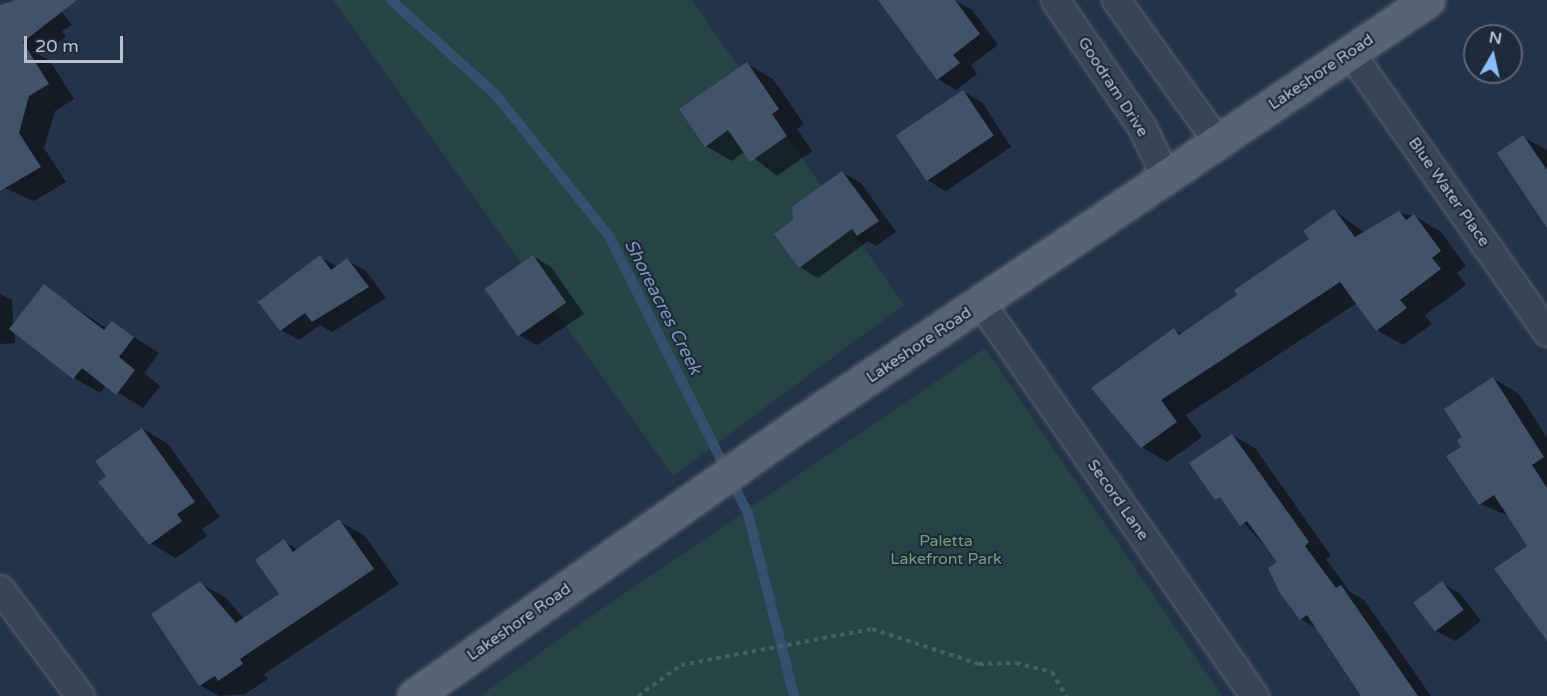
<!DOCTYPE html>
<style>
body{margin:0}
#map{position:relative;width:1547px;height:696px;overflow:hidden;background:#243345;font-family:"Varela Round",sans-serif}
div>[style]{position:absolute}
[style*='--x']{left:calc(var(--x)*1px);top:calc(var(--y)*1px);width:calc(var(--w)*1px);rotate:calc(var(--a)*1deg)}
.green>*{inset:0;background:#264346}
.shadow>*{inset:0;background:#0007}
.stream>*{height:10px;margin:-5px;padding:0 5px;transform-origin:5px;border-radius:5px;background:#374f6e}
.building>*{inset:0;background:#435367;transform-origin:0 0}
.path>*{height:4px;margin-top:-2px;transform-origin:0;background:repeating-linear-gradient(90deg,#456062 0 4.5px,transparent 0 9px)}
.roads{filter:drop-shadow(0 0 2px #586372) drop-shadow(0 0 2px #586372)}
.street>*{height:27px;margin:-13.5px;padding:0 13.5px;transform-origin:13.5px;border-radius:13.5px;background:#394554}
.primary>*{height:33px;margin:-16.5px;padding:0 16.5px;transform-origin:16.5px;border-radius:16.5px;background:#576474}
span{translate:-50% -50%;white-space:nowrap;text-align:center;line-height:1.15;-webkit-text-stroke:4.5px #1e2a3a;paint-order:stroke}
.street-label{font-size:16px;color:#b7c0ce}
.park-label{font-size:16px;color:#6ba176}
.water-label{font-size:18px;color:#7c97b8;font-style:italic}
.north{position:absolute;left:1463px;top:24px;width:60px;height:60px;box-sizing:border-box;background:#1e2a3a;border:2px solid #5b6675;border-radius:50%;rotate:9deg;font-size:16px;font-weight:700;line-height:24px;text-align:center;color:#b7c0ce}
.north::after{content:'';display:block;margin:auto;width:21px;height:27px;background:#8abbff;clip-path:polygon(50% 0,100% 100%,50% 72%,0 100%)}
.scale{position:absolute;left:24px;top:36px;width:99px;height:27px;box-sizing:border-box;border:3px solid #b7c0ce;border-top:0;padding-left:8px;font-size:18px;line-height:21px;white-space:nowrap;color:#b7c0ce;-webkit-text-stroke:4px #1e2a3a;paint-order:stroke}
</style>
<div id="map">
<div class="green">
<i style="clip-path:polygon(333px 0,692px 0,904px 305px,673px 476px)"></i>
<i style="clip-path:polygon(985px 348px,1222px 696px,480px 696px,587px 619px)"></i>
</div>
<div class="shadow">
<i style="clip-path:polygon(19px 0,52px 0,72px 25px,62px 31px,66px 37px,38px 54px,50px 61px,74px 99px,55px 111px,44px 148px,66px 182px,34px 201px,0 186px,0 12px)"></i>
<i style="clip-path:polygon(879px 0,954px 0,972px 10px,998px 45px,971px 65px,977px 74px,956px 90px,938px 79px)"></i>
<i style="clip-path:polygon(747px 64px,773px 79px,804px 124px,797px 129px,812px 151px,777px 176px,745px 151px,732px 161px,706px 146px)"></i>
<i style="clip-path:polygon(964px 92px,982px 102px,1011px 147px,946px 191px,927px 180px,898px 136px)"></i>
<i style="clip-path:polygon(1523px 137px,1547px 150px,1547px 219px)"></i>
<i style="clip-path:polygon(843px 173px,861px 183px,896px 232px,876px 246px,868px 241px,818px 278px,800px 267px,777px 235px)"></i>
<i style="clip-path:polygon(1334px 210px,1365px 233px,1399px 213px,1414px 216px,1440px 231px,1466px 266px,1457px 273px,1466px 285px,1425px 315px,1432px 324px,1403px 345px,1377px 330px,1357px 303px,1186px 415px,1202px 437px,1167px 462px,1142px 447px,1174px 330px,1183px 334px,1239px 295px,1311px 239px)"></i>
<i style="clip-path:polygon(533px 256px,551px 267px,584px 314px,537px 345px,519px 335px)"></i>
<i style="clip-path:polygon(320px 257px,338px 267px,347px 260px,366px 271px,386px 298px,332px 332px,320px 325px,299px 340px,281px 330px,260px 302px)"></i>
<i style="clip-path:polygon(44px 286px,107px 329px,112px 323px,159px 353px,144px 373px,160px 386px,143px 408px,106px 385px,100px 393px,74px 378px,14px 331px,15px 343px,0 344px,0 294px,12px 300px,13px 325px)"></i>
<i style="clip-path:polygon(1494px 379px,1519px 394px,1547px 438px,1547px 638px,1529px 546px,1509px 516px,1480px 504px,1464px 447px)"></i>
<i style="clip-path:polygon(143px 429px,168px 444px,220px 517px,202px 529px,207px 536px,176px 558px,150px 543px,108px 476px)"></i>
<i style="clip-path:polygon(1232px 435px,1255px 448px,1331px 556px,1326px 559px,1350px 592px,1364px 600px,1431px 696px,1366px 696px,1318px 629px,1301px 619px,1279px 562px,1191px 463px)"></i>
<i style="clip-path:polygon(339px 521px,365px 536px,399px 584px,264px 674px,268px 679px,245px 694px,219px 696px,200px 685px,153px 615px,200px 583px,226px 598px,244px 619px,281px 594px,284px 541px,298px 550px)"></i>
<i style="clip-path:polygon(1442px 583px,1460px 594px,1481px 621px,1455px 641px,1436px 631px)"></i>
</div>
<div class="stream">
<i style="--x:391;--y:0;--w:142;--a:42.1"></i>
<i style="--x:496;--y:95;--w:181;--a:51.3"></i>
<i style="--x:609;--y:236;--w:311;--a:63.4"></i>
<i style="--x:748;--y:514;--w:188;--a:75.8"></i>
</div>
<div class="building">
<i style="clip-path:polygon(16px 0,77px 0,23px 42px,49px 84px,29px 96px,19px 133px,41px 167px,0 191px,0 5px)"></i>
<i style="clip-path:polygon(878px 0,955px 0,980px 34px,953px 55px,960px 63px,937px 80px)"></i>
<i style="clip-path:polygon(747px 62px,779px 109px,772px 114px,787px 136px,750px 162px,728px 130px,705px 147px,679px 109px)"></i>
<i style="left:963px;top:90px;width:55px;height:81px;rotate:56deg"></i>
<i style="clip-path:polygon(1523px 135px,1547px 170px,1547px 228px,1497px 153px)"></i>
<i style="clip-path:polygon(842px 171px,879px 221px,857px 236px,852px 229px,799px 268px,774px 234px,793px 220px,792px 207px)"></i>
<i style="clip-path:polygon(1334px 209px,1355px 237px,1399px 211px,1406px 220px,1414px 214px,1441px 251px,1432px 258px,1441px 269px,1400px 300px,1407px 308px,1376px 331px,1340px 282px,1161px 400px,1177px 422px,1141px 448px,1091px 388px,1174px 328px,1179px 335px,1237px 295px,1234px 290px,1309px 239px,1303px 231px)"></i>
<i style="clip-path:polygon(320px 255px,331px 270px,347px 258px,369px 287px,312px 322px,305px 313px,280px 331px,258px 302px)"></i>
<i style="left:533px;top:255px;width:58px;height:59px;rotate:55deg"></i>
<i style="clip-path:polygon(44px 284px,104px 330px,112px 321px,134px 337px,119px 357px,135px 370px,116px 395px,82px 368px,73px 379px,9px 329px)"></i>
<i style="clip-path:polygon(1493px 377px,1544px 457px,1532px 465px,1547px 488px,1547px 641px,1494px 569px,1527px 546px,1494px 495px,1479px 505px,1446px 456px,1461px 447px,1457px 440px,1462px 437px,1444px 409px)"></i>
<i style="clip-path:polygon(142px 428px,195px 502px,177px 514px,182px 521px,149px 545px,98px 482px,106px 476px,95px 461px)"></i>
<i style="clip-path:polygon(1232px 434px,1309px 542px,1305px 546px,1336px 588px,1341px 585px,1418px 696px,1361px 696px,1307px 615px,1300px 620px,1280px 593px,1268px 568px,1277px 562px,1247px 521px,1240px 526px,1220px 497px,1215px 500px,1189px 463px)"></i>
<i style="clip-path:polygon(339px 519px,374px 569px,240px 659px,243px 664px,218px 681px,215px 676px,199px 686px,151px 614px,200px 581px,236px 623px,279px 594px,255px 560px,284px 539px,293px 552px)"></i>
<i style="left:1442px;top:581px;width:36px;height:36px;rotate:53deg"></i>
</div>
<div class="path">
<i style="--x:638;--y:696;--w:53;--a:-35.8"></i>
<i style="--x:681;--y:665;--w:194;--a:-10.7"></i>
<i style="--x:872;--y:629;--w:113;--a:18.1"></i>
<i style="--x:979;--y:664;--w:37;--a:-2"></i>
<i style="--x:1016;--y:663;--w:37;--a:14"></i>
<i style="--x:1052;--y:672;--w:28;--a:60"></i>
</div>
<div class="roads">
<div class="street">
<i style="--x:1055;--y:0;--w:154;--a:55.6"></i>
<i style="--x:1142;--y:127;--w:56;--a:64.8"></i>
<i style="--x:1116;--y:0;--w:173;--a:54.4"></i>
<i style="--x:1350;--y:52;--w:342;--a:54.9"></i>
<i style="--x:981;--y:303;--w:479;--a:55.2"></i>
<i style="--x:0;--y:589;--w:134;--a:53.2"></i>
</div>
<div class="primary">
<i style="--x:414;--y:696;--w:474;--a:-35.2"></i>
<i style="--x:801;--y:423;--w:756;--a:-34.01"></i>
</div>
</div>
<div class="street-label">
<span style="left:1321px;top:72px;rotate:-34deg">Lakeshore Road</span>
<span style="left:1113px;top:87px;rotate:57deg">Goodram Drive</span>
<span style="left:1449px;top:192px;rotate:55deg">Blue Water Place</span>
<span style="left:919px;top:345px;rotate:-34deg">Lakeshore Road</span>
<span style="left:1118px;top:500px;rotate:55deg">Secord Lane</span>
<span style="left:519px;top:622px;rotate:-35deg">Lakeshore Road</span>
</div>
<div class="park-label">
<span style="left:946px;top:550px">Paletta<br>Lakefront Park</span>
</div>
<div class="water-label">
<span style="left:663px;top:307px;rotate:63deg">Shoreacres Creek</span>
</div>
<div class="north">N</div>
<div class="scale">20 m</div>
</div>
